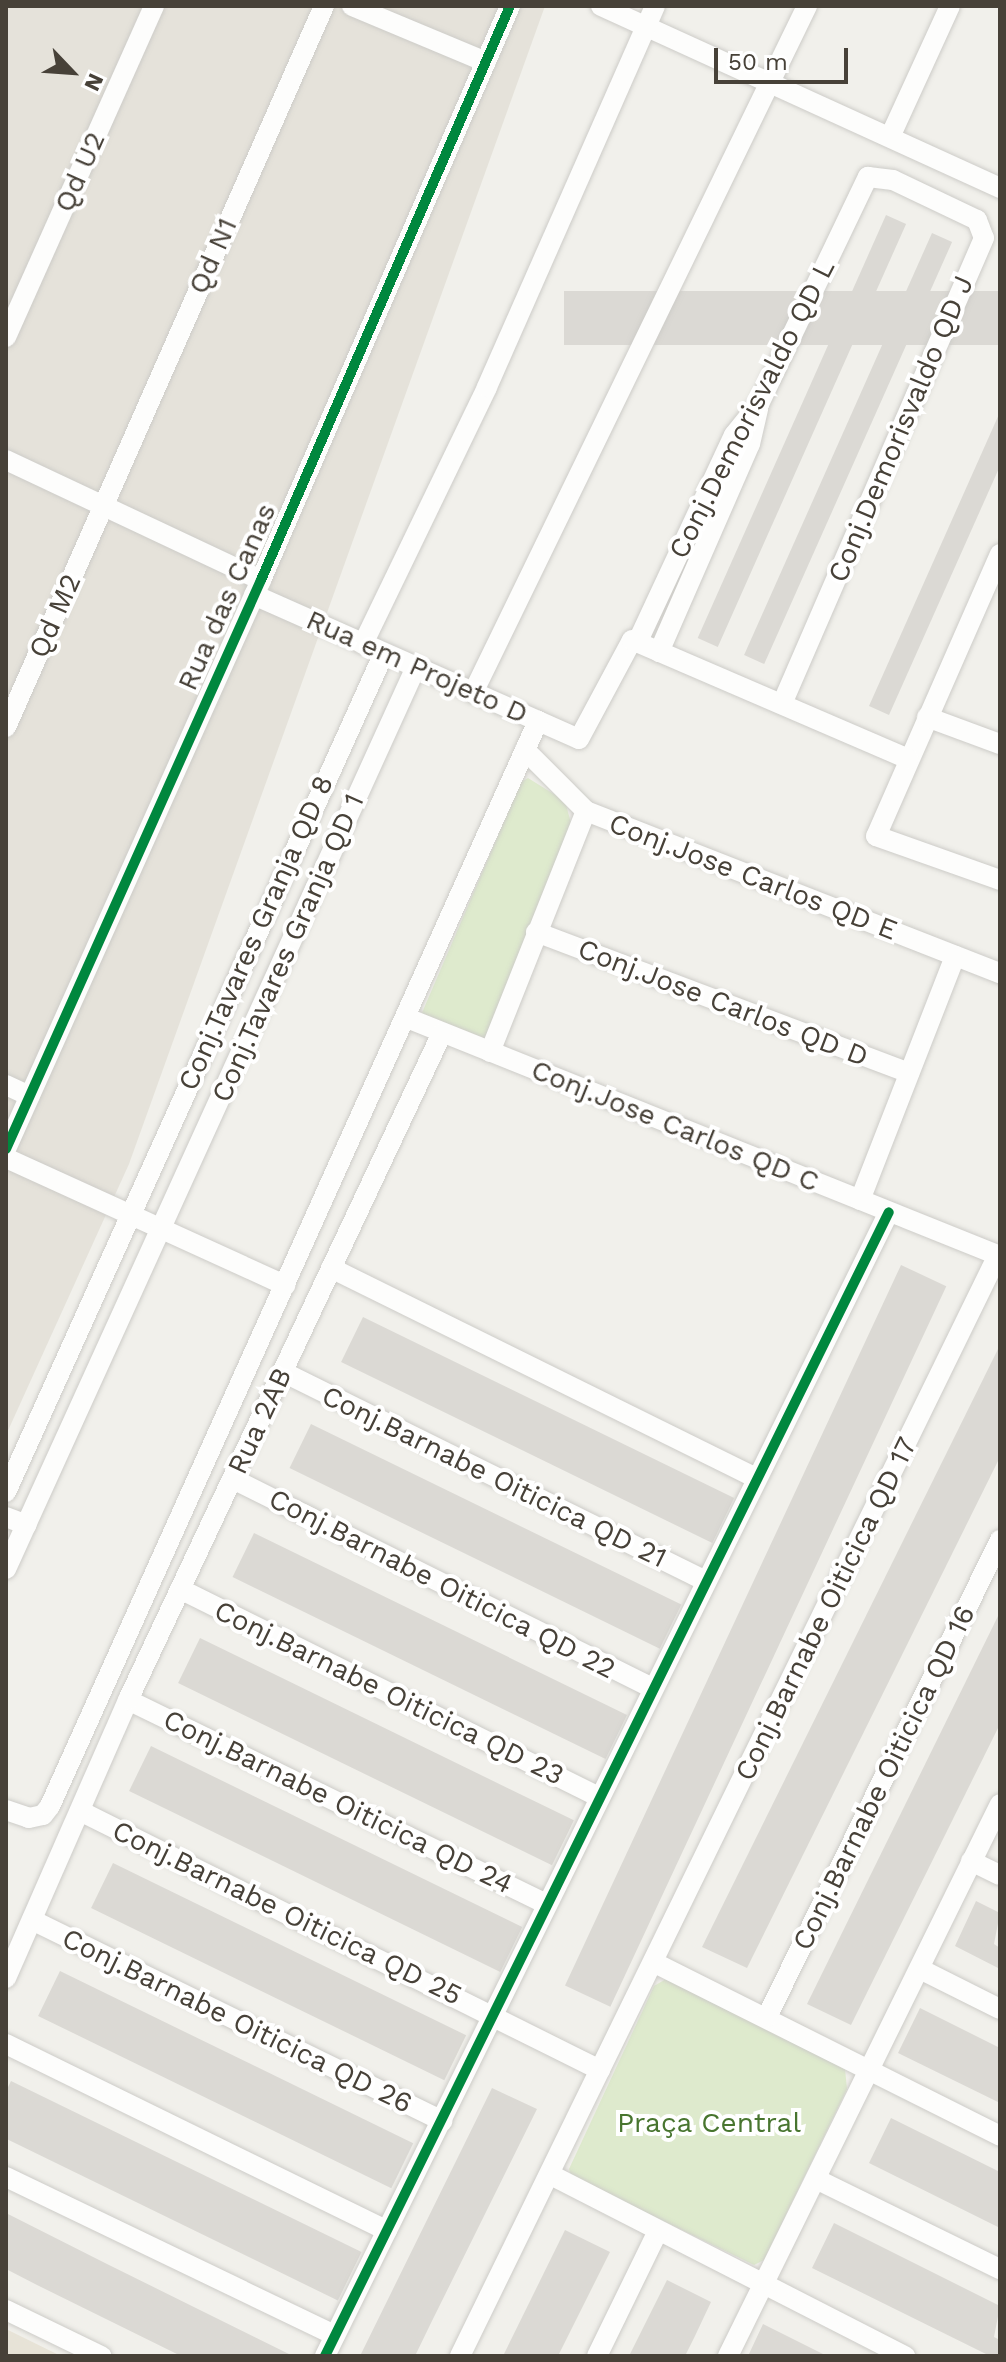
<!DOCTYPE html>
<meta charset="utf-8">
<style>
body{margin:0}
#map{position:relative;width:1006px;height:2362px;overflow:hidden;background:#f1f0eb;font-family:"Work Sans",sans-serif}
div>[style]{position:absolute}
[style*='--x']{left:calc(var(--x)*1px);top:calc(var(--y)*1px);width:calc(var(--w)*1px);rotate:calc(var(--a)*1deg)}
.residential>*{inset:0;background:#e5e2da}
.education>*{inset:0;background:#e7e3d7}
.green>*{inset:0;background:#deeacd}
.building>*{inset:0;background:#dbd9d4;transform-origin:0 0}
.roads{filter:drop-shadow(0 0 2px #cdccc8) drop-shadow(0 0 2px #cdccc8)}
.street>*{height:20px;margin:-10px;padding:0 10px;transform-origin:10px;border-radius:10px;background:#fdfdfc}
.cycleway>*{height:10px;margin:-5px;padding:0 5px;transform-origin:5px;border-radius:5px;background:#00873e}
span{translate:-50% -50%;white-space:nowrap;text-align:center;line-height:1.15;-webkit-text-stroke:8px #fff;paint-order:stroke}
.street-label{font-size:28px;color:#474138}
.park-label{font-size:28px;color:#48752f}
.frame{position:absolute;inset:0;border:8px solid #474138;pointer-events:none}
.north{position:absolute;left:32px;top:32px;width:80px;height:80px;-webkit-text-stroke:6px #fff;paint-order:stroke;rotate:115deg;font-size:22px;font-weight:700;line-height:32px;text-align:center;color:#474138}
.north::after{content:'';display:block;margin:auto;width:28px;height:36px;background:#474138;clip-path:polygon(50% 0,100% 100%,50% 72%,0 100%)}
.scale{position:absolute;left:714px;top:48px;width:134px;height:36px;box-sizing:border-box;border:4px solid #474138;border-top:0;padding-left:10px;font-size:24px;line-height:28px;white-space:nowrap;color:#474138;-webkit-text-stroke:6px #fff;paint-order:stroke}
</style>
<div id="map">
<div class="residential">
<i style="clip-path:polygon(6px 6px,545px 6px,129px 1164px,6px 1435px)"></i>
</div>
<div class="education">
<i style="clip-path:polygon(6px 2329px,61px 2356px,6px 2356px)"></i>
</div>
<div class="green">
<i style="clip-path:polygon(528px 778px,565px 801px,571px 823px,484px 1042px,421px 1015px,521px 782px)"></i>
<i style="clip-path:polygon(666px 1979px,845px 2069px,847px 2089px,764px 2260px,754px 2265px,571px 2176px,569px 2169px,654px 1986px)"></i>
</div>
<div class="building">
<i style="left:886px;top:215px;width:22px;height:463px;rotate:24deg"></i>
<i style="left:932px;top:233px;width:22px;height:462px;rotate:24deg"></i>
<i style="left:1000px;top:291px;width:54px;height:436px;rotate:90deg"></i>
<i style="clip-path:polygon(1000px 412px,1000px 466px,889px 715px,869px 706px)"></i>
<i style="left:901px;top:1265px;width:50px;height:795px;rotate:25deg"></i>
<i style="left:363px;top:1317px;width:413px;height:50px;rotate:26deg"></i>
<i style="clip-path:polygon(1000px 1345px,1000px 1457px,747px 1968px,702px 1947px)"></i>
<i style="left:311px;top:1424px;width:412px;height:49px;rotate:26deg"></i>
<i style="left:254px;top:1533px;width:415px;height:49px;rotate:26deg"></i>
<i style="clip-path:polygon(1000px 1612px,1000px 1724px,851px 2025px,807px 2004px)"></i>
<i style="left:200px;top:1638px;width:416px;height:50px;rotate:26deg"></i>
<i style="left:151px;top:1746px;width:413px;height:50px;rotate:26deg"></i>
<i style="left:113px;top:1863px;width:393px;height:50px;rotate:26deg"></i>
<i style="clip-path:polygon(976px 1901px,1000px 1913px,994px 1944px,1000px 1948px,1000px 1969px,955px 1946px)"></i>
<i style="left:60px;top:1971px;width:393px;height:50px;rotate:26deg"></i>
<i style="clip-path:polygon(920px 2008px,1000px 2048px,1000px 2103px,898px 2053px)"></i>
<i style="left:11px;top:2081px;width:390px;height:54px;rotate:26deg"></i>
<i style="clip-path:polygon(492px 2088px,537px 2109px,430px 2325px,415px 2356px,360px 2356px)"></i>
<i style="clip-path:polygon(891px 2118px,1000px 2172px,1000px 2228px,869px 2163px)"></i>
<i style="clip-path:polygon(6px 2213px,107px 2264px,293px 2356px,181px 2356px,37px 2285px,6px 2269px)"></i>
<i style="clip-path:polygon(834px 2223px,1000px 2306px,994px 2337px,1000px 2340px,1000px 2356px,990px 2356px,812px 2268px)"></i>
<i style="clip-path:polygon(565px 2230px,610px 2252px,558px 2356px,503px 2356px)"></i>
<i style="clip-path:polygon(667px 2280px,711px 2302px,694px 2338px,685px 2356px,629px 2356px)"></i>
<i style="clip-path:polygon(763px 2324px,827px 2356px,748px 2356px)"></i>
</div>
<div class="roads">
<div class="street">
<i style="--x:352;--y:6;--w:145;--a:22.7"></i>
<i style="--x:601;--y:6;--w:439;--a:24.5"></i>
<i style="--x:890;--y:137;--w:144;--a:-65.4"></i>
<i style="--x:6;--y:337;--w:363;--a:-65.9"></i>
<i style="--x:6;--y:460;--w:282;--a:25.2"></i>
<i style="--x:1000;--y:554;--w:308;--a:113.7"></i>
<i style="--x:876;--y:836;--w:132;--a:19.5"></i>
<i style="--x:254;--y:595;--w:355;--a:23.9"></i>
<i style="--x:579;--y:739;--w:112;--a:-61.8"></i>
<i style="--x:632;--y:640;--w:301;--a:23.3"></i>
<i style="--x:637;--y:643;--w:230;--a:-65"></i>
<i style="--x:734;--y:435;--w:40;--a:-51"></i>
<i style="--x:759;--y:404;--w:252;--a:-64.4"></i>
<i style="--x:868;--y:177;--w:25;--a:7"></i>
<i style="--x:893;--y:180;--w:93;--a:25.5"></i>
<i style="--x:977;--y:220;--w:19;--a:69"></i>
<i style="--x:984;--y:238;--w:508;--a:113.44"></i>
<i style="--x:363;--y:644;--w:285;--a:-64.2"></i>
<i style="--x:487;--y:387;--w:416;--a:-66.2"></i>
<i style="--x:659;--y:652;--w:227;--a:-66.4"></i>
<i style="--x:750;--y:444;--w:37;--a:-77"></i>
<i style="--x:473;--y:693;--w:764;--a:-64.07"></i>
<i style="--x:927;--y:717;--w:78;--a:20.3"></i>
<i style="--x:6;--y:727;--w:788;--a:-66.2"></i>
<i style="--x:525;--y:750;--w:86;--a:45"></i>
<i style="--x:586;--y:811;--w:445;--a:21.4"></i>
<i style="--x:536;--y:932;--w:399;--a:20.7"></i>
<i style="--x:407;--y:1018;--w:639;--a:21.87"></i>
<i style="--x:490;--y:1052;--w:259;--a:-68.3"></i>
<i style="--x:6;--y:1085;--w:26;--a:25"></i>
<i style="--x:6;--y:1149;--w:624;--a:-65.86"></i>
<i style="--x:261;--y:580;--w:626;--a:-66.55"></i>
<i style="--x:6;--y:1158;--w:307;--a:24.5"></i>
<i style="--x:860;--y:1200;--w:262;--a:-68.7"></i>
<i style="--x:331;--y:1268;--w:473;--a:26.3"></i>
<i style="--x:283;--y:1372;--w:471;--a:26.3"></i>
<i style="--x:233;--y:1479;--w:468;--a:26.5"></i>
<i style="--x:6;--y:1492;--w:920;--a:-65.75"></i>
<i style="--x:6;--y:1517;--w:22;--a:21"></i>
<i style="--x:6;--y:1569;--w:991;--a:-65.56"></i>
<i style="--x:180;--y:1589;--w:468;--a:26.4"></i>
<i style="--x:128;--y:1700;--w:466;--a:26"></i>
<i style="--x:6;--y:1810;--w:24;--a:19"></i>
<i style="--x:29;--y:1818;--w:14;--a:-12"></i>
<i style="--x:43;--y:1815;--w:11;--a:-52"></i>
<i style="--x:50;--y:1806;--w:1190;--a:-65.78"></i>
<i style="--x:80;--y:1811;--w:581;--a:26.48"></i>
<i style="--x:971;--y:1861;--w:32;--a:26"></i>
<i style="--x:32;--y:1920;--w:457;--a:26.1"></i>
<i style="--x:655;--y:1963;--w:386;--a:26.6"></i>
<i style="--x:920;--y:1969;--w:89;--a:26.6"></i>
<i style="--x:6;--y:1978;--w:304;--a:-66.3"></i>
<i style="--x:128;--y:1700;--w:737;--a:-64.79"></i>
<i style="--x:767;--y:2017;--w:531;--a:-63.97"></i>
<i style="--x:6;--y:2044;--w:424;--a:26.1"></i>
<i style="--x:551;--y:2175;--w:398;--a:27.1"></i>
<i style="--x:6;--y:2177;--w:365;--a:25.7"></i>
<i style="--x:816;--y:2179;--w:205;--a:26.1"></i>
<i style="--x:6;--y:2310;--w:106;--a:25.8"></i>
<i style="--x:325;--y:2356;--w:1275;--a:-63.76"></i>
<i style="--x:460;--y:2356;--w:1225;--a:-63.96"></i>
<i style="--x:597;--y:2356;--w:137;--a:-64"></i>
<i style="--x:728;--y:2356;--w:615;--a:-63.77"></i>
</div>
</div>
<div class="cycleway">
<i style="--x:6;--y:1149;--w:624;--a:-65.86"></i>
<i style="--x:261;--y:580;--w:626;--a:-66.55"></i>
<i style="--x:325;--y:2356;--w:1275;--a:-63.76"></i>
</div>
<div class="street-label">
<span style="left:80px;top:172px;rotate:-66deg">Qd U2</span>
<span style="left:213px;top:256px;rotate:-66deg">Qd N1</span>
<span style="left:752px;top:409px;rotate:-63deg">Conj.Demorisvaldo QD L</span>
<span style="left:901px;top:429px;rotate:-67deg">Conj.Demorisvaldo QD J</span>
<span style="left:227px;top:597px;rotate:-66deg">Rua das Canas</span>
<span style="left:55px;top:616px;rotate:-66deg">Qd M2</span>
<span style="left:417px;top:667px;rotate:24deg">Rua em Projeto D</span>
<span style="left:753px;top:877px;rotate:21deg">Conj.Jose Carlos QD E</span>
<span style="left:256px;top:933px;rotate:-66deg">Conj.Tavares Granja QD 8</span>
<span style="left:288px;top:948px;rotate:-66deg">Conj.Tavares Granja QD 1</span>
<span style="left:723px;top:1003px;rotate:21deg">Conj.Jose Carlos QD D</span>
<span style="left:675px;top:1126px;rotate:22deg">Conj.Jose Carlos QD C</span>
<span style="left:260px;top:1421px;rotate:-65deg">Rua 2AB</span>
<span style="left:494px;top:1477px;rotate:26deg">Conj.Barnabe Oiticica QD 21</span>
<span style="left:442px;top:1584px;rotate:27deg">Conj.Barnabe Oiticica QD 22</span>
<span style="left:826px;top:1609px;rotate:-64deg">Conj.Barnabe Oiticica QD 17</span>
<span style="left:389px;top:1693px;rotate:26deg">Conj.Barnabe Oiticica QD 23</span>
<span style="left:884px;top:1778px;rotate:-64deg">Conj.Barnabe Oiticica QD 16</span>
<span style="left:338px;top:1802px;rotate:26deg">Conj.Barnabe Oiticica QD 24</span>
<span style="left:287px;top:1913px;rotate:26deg">Conj.Barnabe Oiticica QD 25</span>
<span style="left:237px;top:2021px;rotate:26deg">Conj.Barnabe Oiticica QD 26</span>
</div>
<div class="park-label">
<span style="left:709px;top:2123px">Praça Central</span>
</div>
<div class="frame"></div>
<div class="north">N</div>
<div class="scale">50 m</div>
</div>
